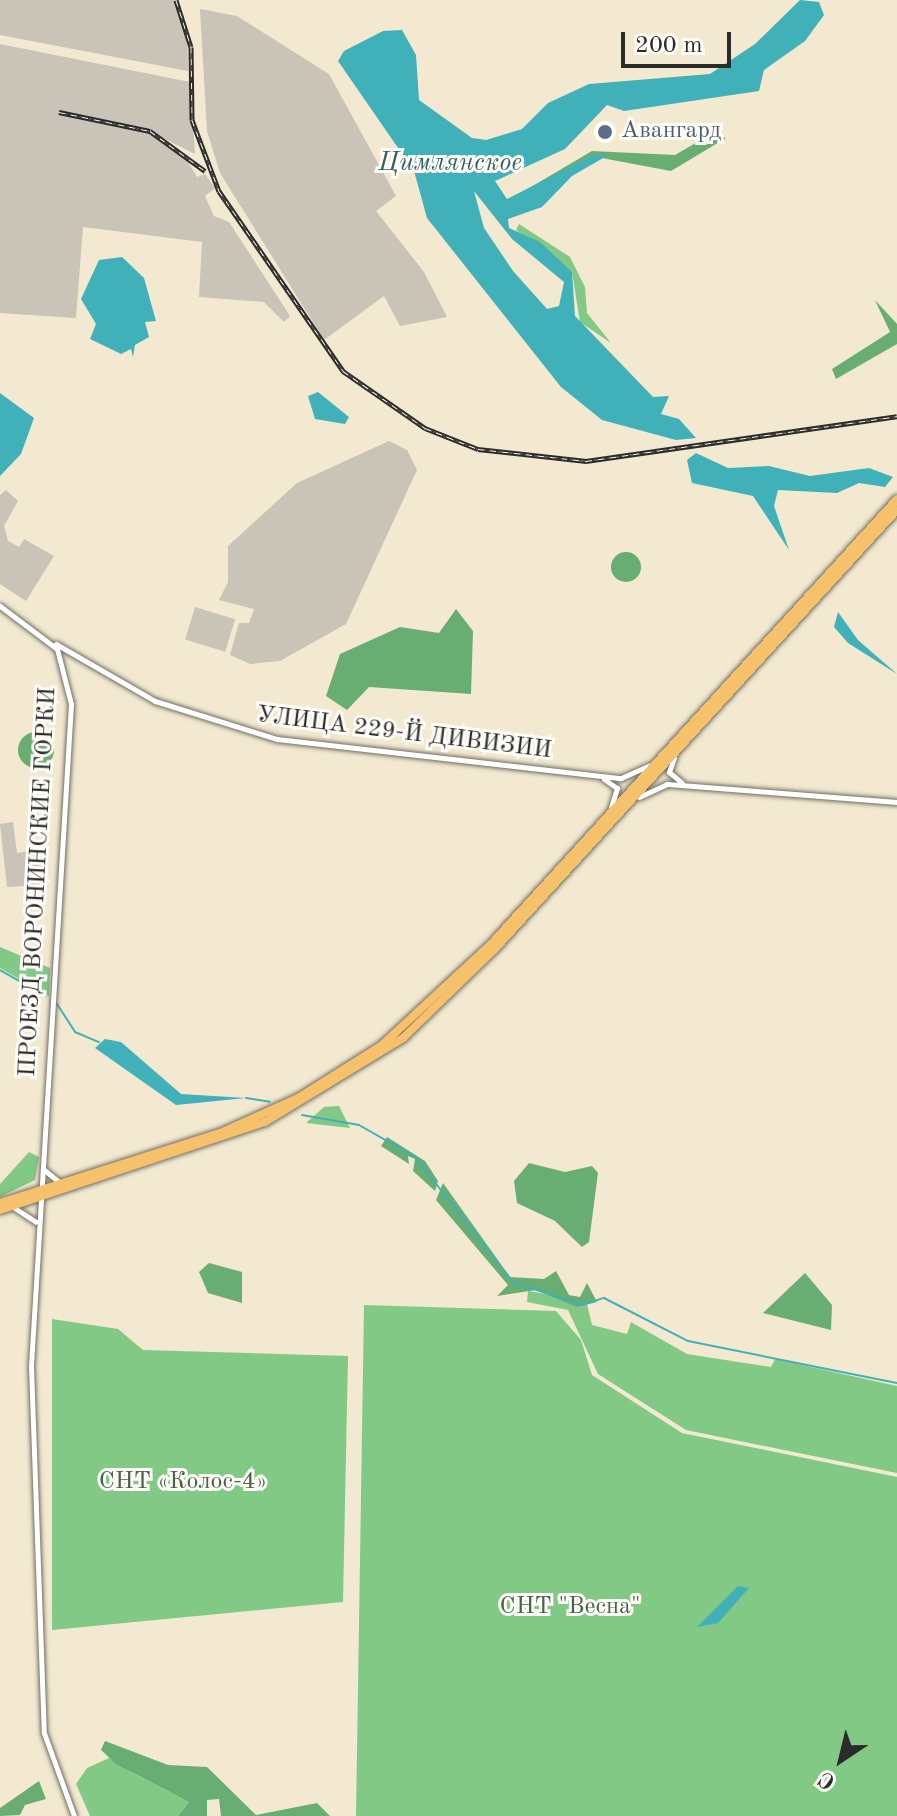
<!DOCTYPE html>
<meta charset="utf-8">
<style>
body{margin:0}
#map{position:relative;width:897px;height:1816px;overflow:hidden;background:#f2e9d0;font-family:"Old Standard TT",serif}
div>[style]{position:absolute}
[style*='--x']{left:calc(var(--x)*1px);top:calc(var(--y)*1px);width:calc(var(--w)*1px);rotate:calc(var(--a)*1deg)}
.industrial>*{inset:0;background:#c9c3b8;transform-origin:0 0}
.green>*{inset:0;background:#81c985}
.forest>*{inset:0;background:#68ad72}
.round{border-radius:50%}
.water>*{inset:0;background:#40b0b9}
.stream>*{height:2px;margin:-1px;padding:0 1px;transform-origin:1px;border-radius:1px;background:#40b0b9}
.roads{filter:drop-shadow(0 0 2px #716e65) drop-shadow(0 0 2px #716e65)}
.tertiary>*{height:5px;margin:-2.5px;padding:0 2.5px;transform-origin:2.5px;border-radius:2.5px;background:#fff}
.trunk>*{height:8px;margin:-4px;padding:0 4px;transform-origin:4px;border-radius:4px;background:#f5c16b}
.rail>*{height:5px;margin-top:-2.5px;transform-origin:0;background:repeating-linear-gradient(90deg,#fdfcf7 0 6px,#2b2b2b 0 12px);box-sizing:border-box;border-block:2px solid #2b2b2b}
.dots>*{width:22px;height:22px;translate:-50% -50%;box-sizing:border-box;border:4px solid #fdfcf7;border-radius:50%}
span{translate:-50% -50%;white-space:nowrap;text-align:center;line-height:1.15;-webkit-text-stroke:6px #fdfcf7;paint-order:stroke}
.service-label{font-size:24px;color:#4e5e75}
.left{translate:0 -50%;text-align:left}
.street-label{font-size:24px;color:#2b2b2b}
.park-label{font-size:24px;color:#49624a}
.water-label{font-size:26px;color:#336064;font-style:italic}
.north{position:absolute;left:801px;top:1720px;width:80px;height:80px;-webkit-text-stroke:6px #fdfcf7;paint-order:stroke;rotate:215deg;font-size:22px;font-weight:700;line-height:32px;text-align:center;color:#2b2b2b}
.north::after{content:'';display:block;margin:auto;width:28px;height:36px;background:#2b2b2b;clip-path:polygon(50% 0,100% 100%,50% 72%,0 100%)}
.scale{position:absolute;left:621px;top:32px;width:110px;height:36px;box-sizing:border-box;border:4px solid #2b2b2b;border-top:0;padding-left:10px;font-size:24px;line-height:28px;white-space:nowrap;color:#2b2b2b;-webkit-text-stroke:6px #fdfcf7;paint-order:stroke}
</style>
<div id="map">
<div class="industrial">
<i style="clip-path:polygon(0 0,174px 0,187px 29px,188px 71px,0 35px)"></i>
<i style="clip-path:polygon(200px 9px,237px 16px,329px 74px,396px 196px,376px 211px,424px 272px,447px 317px,400px 326px,384px 296px,324px 340px,220px 173px,207px 131px)"></i>
<i style="clip-path:polygon(0 44px,190px 82px,195px 154px,159px 136px,183px 153px,197px 177px,205px 174px,215px 188px,205px 196px,214px 216px,229px 222px,290px 316px,284px 322px,264px 302px,199px 297px,202px 242px,83px 227px,76px 318px,0 313px)"></i>
<i style="clip-path:polygon(389px 441px,407px 450px,417px 470px,346px 624px,280px 661px,250px 664px,230px 655px,239px 623px,249px 623px,254px 609px,219px 600px,228px 582px,228px 546px,297px 483px)"></i>
<i style="clip-path:polygon(6px 490px,18px 501px,4px 526px,8px 541px,19px 547px,24px 539px,54px 556px,26px 601px,0 584px,0 495px)"></i>
<i style="left:195px;top:607px;width:42px;height:34px;rotate:17deg"></i>
<i style="clip-path:polygon(13px 822px,17px 853px,40px 849px,42px 885px,7px 887px,0 824px)"></i>
</div>
<div class="green">
<i style="clip-path:polygon(519px 224px,570px 257px,585px 287px,587px 313px,611px 343px,580px 322px,572px 272px,516px 230px)"></i>
<i style="clip-path:polygon(0 947px,50px 968px,49px 996px,0 968px)"></i>
<i style="clip-path:polygon(339px 1106px,350px 1128px,306px 1123px,324px 1107px)"></i>
<i style="clip-path:polygon(29px 1152px,39px 1157px,35px 1180px,0 1197px,0 1184px)"></i>
<i style="clip-path:polygon(528px 1291px,586px 1300px,592px 1325px,627px 1334px,631px 1322px,687px 1354px,771px 1367px,775px 1359px,897px 1386px,897px 1473px,686px 1430px,598px 1374px,568px 1310px,527px 1302px)"></i>
<i style="clip-path:polygon(364px 1305px,556px 1311px,581px 1340px,592px 1375px,682px 1433px,897px 1477px,897px 1816px,356px 1816px)"></i>
<i style="clip-path:polygon(52px 1319px,118px 1329px,143px 1350px,348px 1356px,343px 1602px,52px 1630px)"></i>
<i style="clip-path:polygon(109px 1758px,133px 1773px,189px 1802px,178px 1816px,90px 1816px,76px 1784px,87px 1768px)"></i>
</div>
<div class="forest">
<i style="clip-path:polygon(713px 133px,726px 138px,671px 171px,591px 156px,514px 197px,592px 151px,675px 155px)"></i>
<i style="clip-path:polygon(875px 300px,897px 324px,897px 344px,836px 379px,832px 369px,890px 332px)"></i>
<i class="round" style="left:611px;top:552px;width:30px;height:30px"></i>
<i style="clip-path:polygon(456px 609px,473px 631px,471px 694px,369px 687px,347px 710px,326px 696px,340px 654px,400px 627px,439px 633px)"></i>
<i class="round" style="left:18px;top:732px;width:36px;height:36px"></i>
<i style="clip-path:polygon(387px 1137px,425px 1161px,438px 1181px,435px 1191px,413px 1171px,415px 1159px,408px 1156px,409px 1164px,381px 1146px)"></i>
<i style="clip-path:polygon(529px 1163px,565px 1172px,592px 1166px,598px 1173px,589px 1242px,582px 1247px,555px 1221px,517px 1203px,514px 1181px)"></i>
<i style="clip-path:polygon(443px 1183px,510px 1277px,544px 1279px,556px 1271px,569px 1295px,580px 1297px,587px 1283px,597px 1302px,577px 1307px,536px 1290px,497px 1296px,508px 1285px,436px 1200px)"></i>
<i style="clip-path:polygon(209px 1263px,242px 1272px,242px 1303px,208px 1293px,199px 1272px)"></i>
<i style="clip-path:polygon(805px 1273px,832px 1305px,831px 1330px,763px 1313px)"></i>
<i style="clip-path:polygon(105px 1741px,168px 1765px,207px 1767px,256px 1815px,317px 1803px,330px 1816px,221px 1816px,219px 1799px,207px 1800px,207px 1816px,178px 1816px,189px 1802px,116px 1764px,101px 1750px)"></i>
<i style="clip-path:polygon(39px 1781px,46px 1799px,25px 1805px,20px 1815px,0 1816px,0 1808px)"></i>
</div>
<div class="water">
<i style="clip-path:polygon(evenodd,800px 0,819px 2px,824px 15px,805px 41px,764px 70px,759px 91px,624px 111px,607px 105px,565px 149px,495px 181px,507px 199px,591px 156px,610px 154px,572px 176px,542px 207px,508px 219px,509px 228px,540px 242px,572px 272px,575px 316px,653px 397px,669px 396px,661px 414px,679px 419px,696px 438px,676px 440px,602px 420px,561px 387px,427px 218px,414px 171px,338px 61px,344px 51px,383px 31px,402px 30px,416px 55px,419px 100px,472px 138px,486px 140px,522px 129px,548px 103px,589px 84px,710px 74px,755px 44px,800px 0,474px 191px,512px 239px,564px 282px,559px 306px,547px 309px,513px 271px,484px 228px,474px 191px)"></i>
<i style="clip-path:polygon(122px 257px,144px 278px,156px 321px,145px 322px,149px 337px,135px 345px,133px 357px,131px 349px,121px 354px,90px 339px,96px 324px,81px 299px,99px 260px)"></i>
<i style="clip-path:polygon(318px 392px,349px 417px,345px 424px,315px 419px,308px 396px)"></i>
<i style="clip-path:polygon(0 393px,34px 418px,21px 454px,0 476px)"></i>
<i style="clip-path:polygon(696px 453px,728px 468px,769px 466px,810px 476px,869px 468px,893px 477px,885px 487px,859px 483px,837px 493px,778px 490px,774px 506px,789px 550px,753px 496px,692px 483px,687px 460px)"></i>
<i style="clip-path:polygon(838px 612px,858px 640px,897px 674px,848px 643px,834px 627px)"></i>
<i style="clip-path:polygon(105px 1039px,121px 1042px,181px 1094px,246px 1098px,176px 1105px,95px 1048px)"></i>
<i style="clip-path:polygon(738px 1586px,749px 1588px,718px 1623px,697px 1627px)"></i>
</div>
<div class="stream">
<i style="--x:0;--y:970;--w:53;--a:29.5"></i>
<i style="--x:57;--y:1004;--w:33;--a:57"></i>
<i style="--x:75;--y:1032;--w:26;--a:23"></i>
<i style="--x:246;--y:1098;--w:24;--a:9"></i>
<i style="--x:302;--y:1115;--w:58;--a:10"></i>
<i style="--x:359;--y:1125;--w:64;--a:29.7"></i>
<i style="--x:415;--y:1157;--w:159;--a:51.9"></i>
<i style="--x:513;--y:1282;--w:73;--a:18.4"></i>
<i style="--x:582;--y:1305;--w:23;--a:-18"></i>
<i style="--x:604;--y:1298;--w:94;--a:27.1"></i>
<i style="--x:688;--y:1341;--w:213;--a:11.4"></i>
</div>
<div class="roads">
<div class="tertiary">
<i style="--x:0;--y:606;--w:71;--a:37"></i>
<i style="--x:57;--y:649;--w:57;--a:75.7"></i>
<i style="--x:71;--y:704;--w:663;--a:93.46"></i>
<i style="--x:31;--y:1366;--w:367;--a:88"></i>
<i style="--x:44;--y:1733;--w:88;--a:70.1"></i>
<i style="--x:56;--y:644;--w:114;--a:29.9"></i>
<i style="--x:155;--y:701;--w:128;--a:17.3"></i>
<i style="--x:277;--y:739;--w:346;--a:6.5"></i>
<i style="--x:621;--y:778;--w:32;--a:-24"></i>
<i style="--x:674;--y:758;--w:15;--a:110"></i>
<i style="--x:669;--y:772;--w:17;--a:40"></i>
<i style="--x:604;--y:779;--w:16;--a:35"></i>
<i style="--x:617;--y:788;--w:21;--a:107"></i>
<i style="--x:639;--y:797;--w:31;--a:-25"></i>
<i style="--x:667;--y:784;--w:231;--a:4.5"></i>
<i style="--x:43;--y:1169;--w:21;--a:39"></i>
<i style="--x:13;--y:1207;--w:27;--a:33"></i>
</div>
<div class="trunk">
<i style="--x:0;--y:1203;--w:236;--a:-17.7"></i>
<i style="--x:225;--y:1131;--w:82;--a:-24.4"></i>
<i style="--x:300;--y:1097;--w:97;--a:-32.4"></i>
<i style="--x:382;--y:1045;--w:149;--a:-42.8"></i>
<i style="--x:491;--y:944;--w:602;--a:-47.62"></i>
<i style="--x:0;--y:1210;--w:279;--a:-18.4"></i>
<i style="--x:265;--y:1122;--w:162;--a:-31.3"></i>
<i style="--x:403;--y:1038;--w:128;--a:-44.1"></i>
<i style="--x:495;--y:949;--w:595;--a:-47.52"></i>
</div>
</div>
<div class="rail">
<i style="--x:176;--y:0;--w:49;--a:72.3"></i>
<i style="--x:191;--y:47;--w:73;--a:89.2"></i>
<i style="--x:192;--y:120;--w:76;--a:69.2"></i>
<i style="--x:219;--y:191;--w:219;--a:55.4"></i>
<i style="--x:343;--y:371;--w:100;--a:34.8"></i>
<i style="--x:425;--y:428;--w:57;--a:21.6"></i>
<i style="--x:478;--y:449;--w:109;--a:6.3"></i>
<i style="--x:586;--y:461;--w:314;--a:-8.2"></i>
<i style="--x:59;--y:112;--w:93;--a:11.8"></i>
<i style="--x:150;--y:131;--w:68;--a:36"></i>
</div>
<div class="dots">
<i style="left:605px;top:132px;background:#5c6f8a"></i>
</div>
<div class="service-label">
<span class="left" style="left:621px;top:132px">Авангард</span>
</div>
<div class="street-label">
<span style="left:404px;top:734px;rotate:7deg">УЛИЦА 229-Й ДИВИЗИИ</span>
<span style="left:39px;top:882px;rotate:-87deg">ПРОЕЗД ВОРОНИНСКИЕ ГОРКИ</span>
</div>
<div class="park-label">
<span style="left:183px;top:1483px">СНТ «Колос-4»</span>
<span style="left:570px;top:1608px">СНТ "Весна"</span>
</div>
<div class="water-label">
<span style="left:450px;top:164px">Цимлянское</span>
</div>
<div class="north">С</div>
<div class="scale">200 m</div>
</div>
